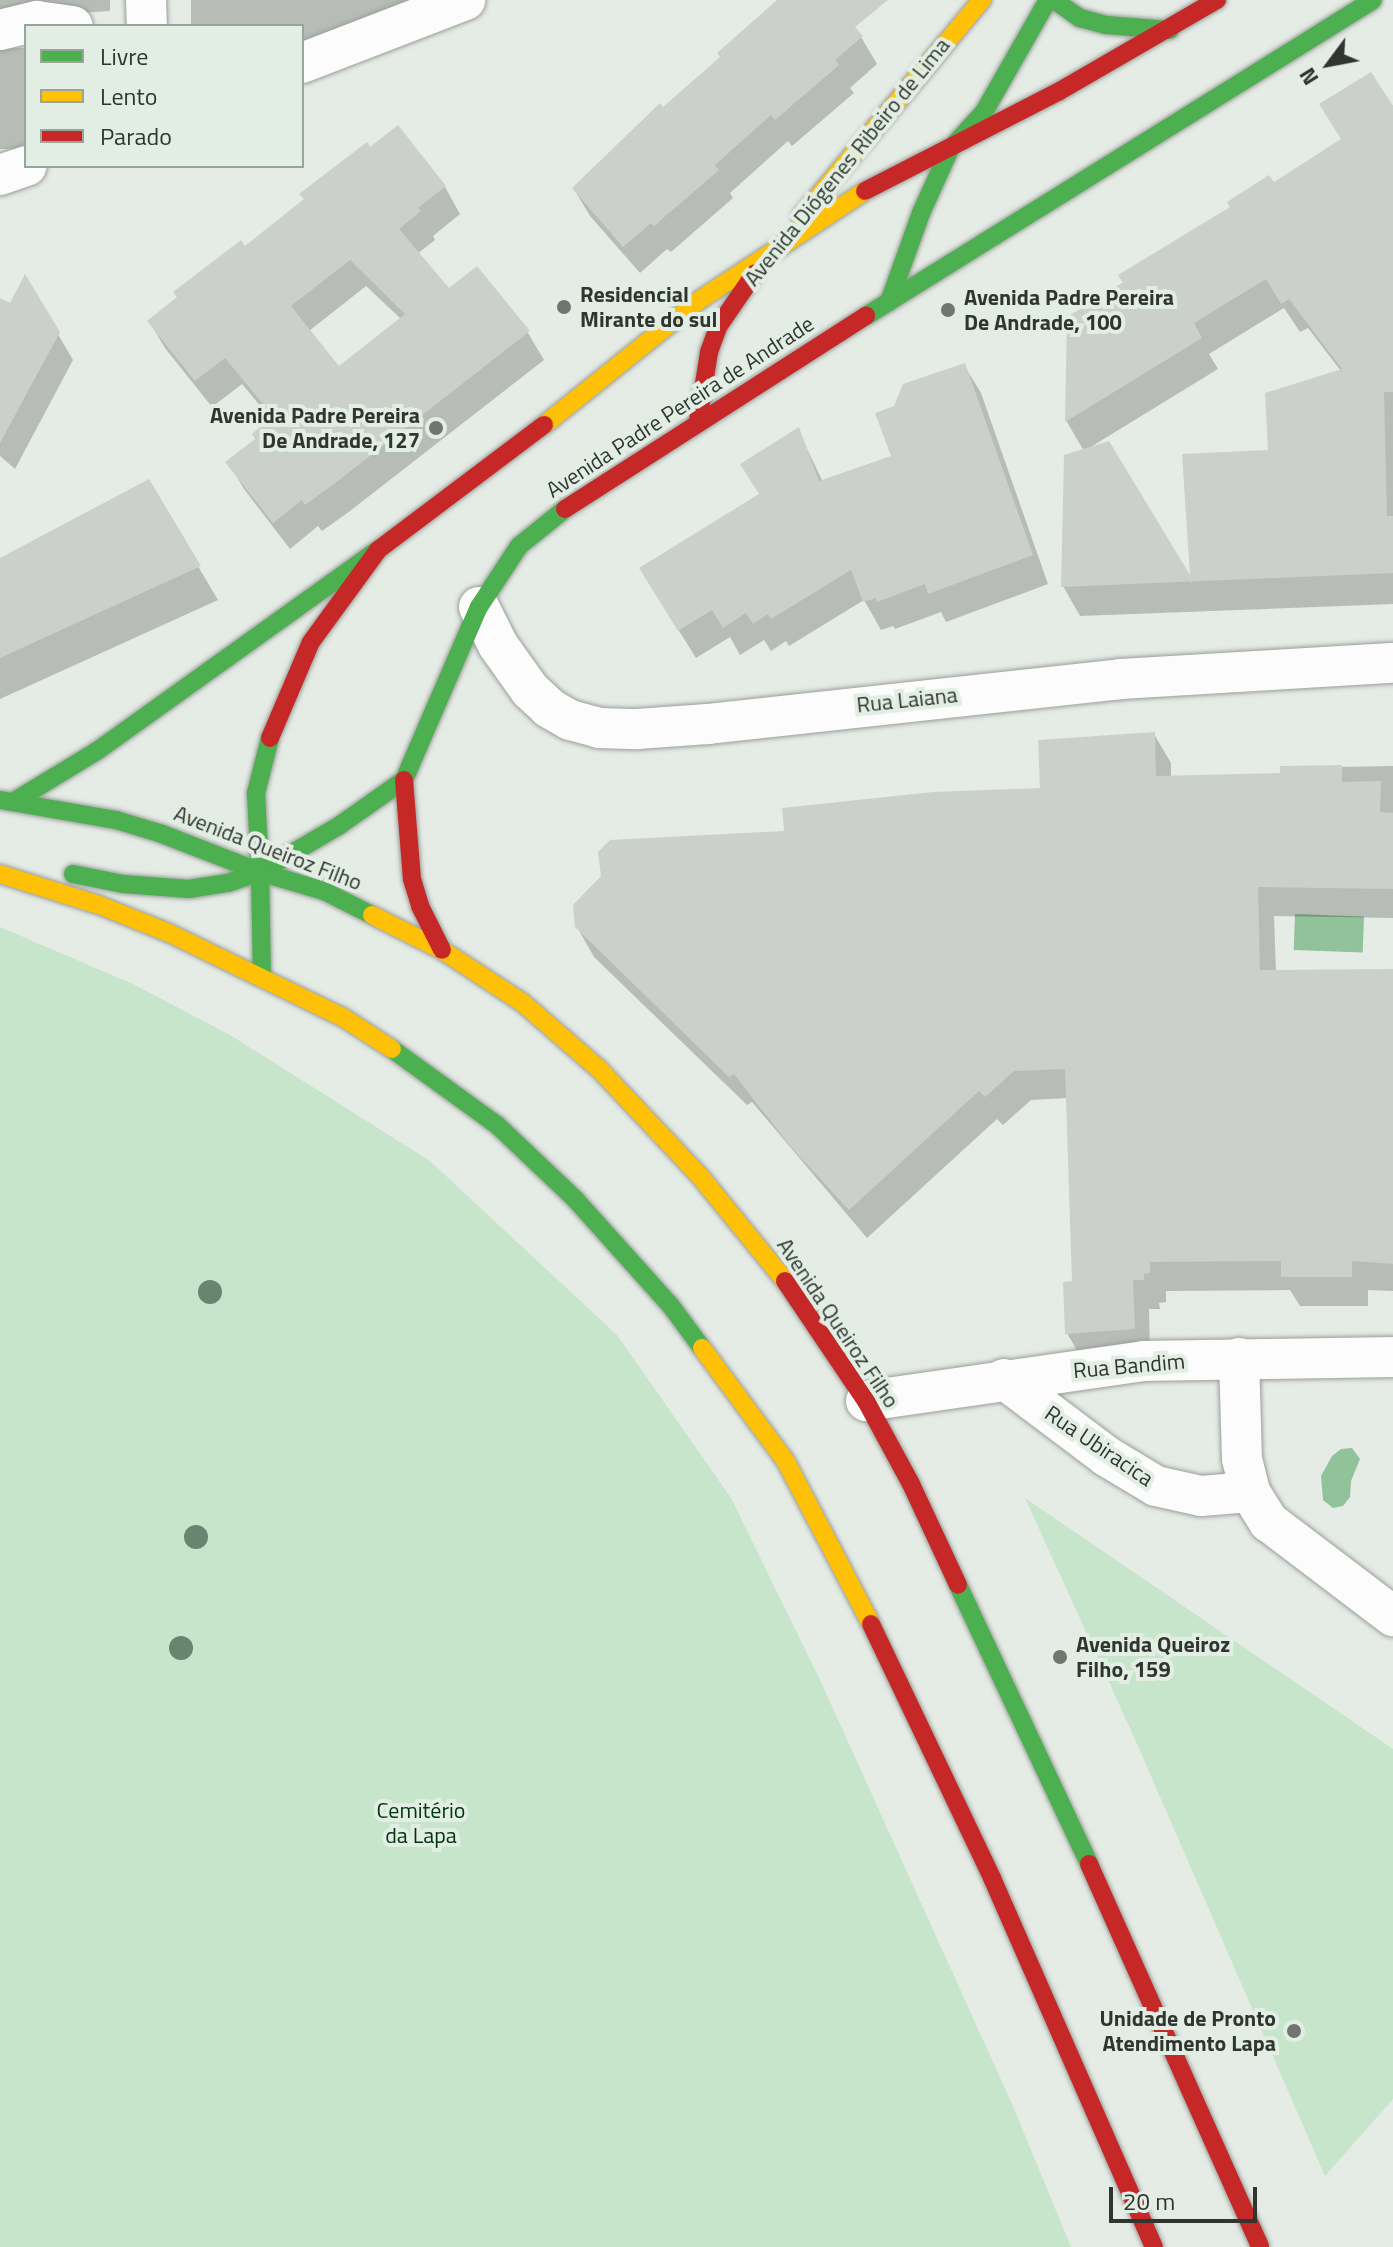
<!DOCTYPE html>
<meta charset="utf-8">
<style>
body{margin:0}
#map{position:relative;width:1393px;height:2247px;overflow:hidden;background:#e5ebe5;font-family:"Titillium Web",sans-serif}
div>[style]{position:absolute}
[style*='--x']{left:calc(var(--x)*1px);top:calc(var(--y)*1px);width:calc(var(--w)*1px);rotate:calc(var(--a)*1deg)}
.green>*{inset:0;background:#c7e5ca}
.water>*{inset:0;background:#92c299;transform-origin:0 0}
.shadow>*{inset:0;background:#0003;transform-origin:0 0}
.building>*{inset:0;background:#cbd0cb}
.roads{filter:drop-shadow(0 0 2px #9a9f9a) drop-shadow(0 0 2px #9a9f9a)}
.street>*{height:40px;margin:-20px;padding:0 20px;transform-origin:20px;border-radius:20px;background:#fbfcfb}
.fast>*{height:18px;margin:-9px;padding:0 9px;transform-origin:9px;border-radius:9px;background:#4caf50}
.slow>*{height:18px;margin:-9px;padding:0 9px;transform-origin:9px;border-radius:9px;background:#ffc107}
.jam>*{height:18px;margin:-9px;padding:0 9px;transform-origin:9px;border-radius:9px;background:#c62828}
.trees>*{width:24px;height:24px;margin:-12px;border-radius:50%;background:#67866f}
.dots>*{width:22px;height:22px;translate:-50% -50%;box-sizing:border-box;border:4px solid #e2eee3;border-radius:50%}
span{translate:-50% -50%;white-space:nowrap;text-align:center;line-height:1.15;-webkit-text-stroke:8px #e2eee3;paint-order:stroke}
.street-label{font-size:22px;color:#303530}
.poi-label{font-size:22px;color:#303530;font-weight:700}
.left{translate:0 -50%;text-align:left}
.right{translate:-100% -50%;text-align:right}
.park-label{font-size:22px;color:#00340f}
.legend{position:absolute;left:24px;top:24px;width:280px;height:144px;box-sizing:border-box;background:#e2eee3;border:2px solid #9ba49b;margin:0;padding:10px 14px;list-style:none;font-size:24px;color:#303530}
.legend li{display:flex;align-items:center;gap:16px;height:40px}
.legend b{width:40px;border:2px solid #9ba49b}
.north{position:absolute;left:1289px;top:24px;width:80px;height:80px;-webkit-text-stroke:6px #e2eee3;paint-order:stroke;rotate:238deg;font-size:22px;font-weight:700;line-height:32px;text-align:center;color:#303530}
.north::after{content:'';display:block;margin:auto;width:28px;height:36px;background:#303530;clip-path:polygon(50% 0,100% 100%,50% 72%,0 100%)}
.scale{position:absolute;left:1109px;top:2187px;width:148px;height:36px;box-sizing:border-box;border:4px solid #303530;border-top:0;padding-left:10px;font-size:24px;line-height:28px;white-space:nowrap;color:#303530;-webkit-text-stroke:6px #e2eee3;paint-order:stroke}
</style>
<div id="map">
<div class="green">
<i style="clip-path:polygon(0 927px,135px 985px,230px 1035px,430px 1161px,617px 1335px,731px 1498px,820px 1680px,1012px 2104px,1071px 2247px,0 2247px)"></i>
<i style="clip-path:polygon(1025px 1498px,1393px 1749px,1393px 2099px,1325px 2176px,1134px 1737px)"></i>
</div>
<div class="water">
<i style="left:1295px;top:914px;width:69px;height:36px;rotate:2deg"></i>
<i style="clip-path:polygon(1352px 1448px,1360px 1459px,1351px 1481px,1350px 1497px,1343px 1506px,1333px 1508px,1323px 1500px,1321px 1476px,1332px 1456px,1341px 1449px)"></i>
</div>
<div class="shadow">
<i style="clip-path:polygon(0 0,110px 0,110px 11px,80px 13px,0 33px)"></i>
<i style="clip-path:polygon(191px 0,439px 0,302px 53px,302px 26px,191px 26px)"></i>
<i style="clip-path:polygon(790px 0,828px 0,861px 37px,877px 64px,850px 88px,854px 93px,792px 146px,788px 141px,730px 193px,733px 198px,671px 252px,667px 249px,640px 273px,590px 216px,574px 189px)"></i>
<i style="left:26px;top:48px;width:101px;height:26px;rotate:90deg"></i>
<i style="clip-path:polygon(evenodd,1393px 105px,1393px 604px,1080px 616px,1063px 586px,1084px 451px,1067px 422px,1069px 318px,1393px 105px,1284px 308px,1300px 332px,1308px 328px,1341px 371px,1270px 452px,1184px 456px,1192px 583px,1109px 443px,1089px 448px,1218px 369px,1209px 354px,1284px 308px)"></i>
<i style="clip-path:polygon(evenodd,370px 150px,445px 187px,460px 214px,433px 236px,435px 240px,417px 254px,448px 291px,528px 333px,544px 360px,350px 511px,322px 531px,318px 526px,290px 549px,244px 489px,228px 462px,257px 440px,272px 420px,242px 384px,212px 407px,165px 348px,149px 321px,370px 150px,366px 286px,401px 319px,339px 369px,309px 331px,366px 286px)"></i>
<i style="clip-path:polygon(25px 278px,73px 360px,15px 469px,0 456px,0 300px,11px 305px)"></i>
<i style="clip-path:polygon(964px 365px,981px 393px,1048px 584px,946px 622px,941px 612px,895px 629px,893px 626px,881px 630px,864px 600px,789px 646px,786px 641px,771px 651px,764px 640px,740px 655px,730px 637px,696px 658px,658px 597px,760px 495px,798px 430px,823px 482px,893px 458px,895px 408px)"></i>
<i style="clip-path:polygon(148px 482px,218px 600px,0 699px,0 560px)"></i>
<i style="clip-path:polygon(1154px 734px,1171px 763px,1171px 778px,1282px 775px,1282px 768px,1393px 766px,1393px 918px,1274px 916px,1276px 972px,1393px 971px,1393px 1291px,1368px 1290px,1368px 1306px,1300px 1306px,1290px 1290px,1166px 1291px,1166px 1302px,1159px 1303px,1160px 1309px,1149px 1309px,1150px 1358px,1084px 1363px,1067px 1333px,1074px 1283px,1068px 1098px,1031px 1100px,1003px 1125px,997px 1119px,867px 1238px,752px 1102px,747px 1105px,594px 957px,577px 927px,786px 833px,1042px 790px)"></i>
</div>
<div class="building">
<i style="clip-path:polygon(777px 0,888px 0,855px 27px,863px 36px,835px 60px,839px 65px,775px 120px,771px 115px,715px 165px,719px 170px,654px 226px,651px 223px,623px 247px,572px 188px,660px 103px,663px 107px,720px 57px,717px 53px)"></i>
<i style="clip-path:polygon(1371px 72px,1393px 106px,1393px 392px,1384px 392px,1387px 516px,1393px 516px,1393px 573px,1061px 587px,1064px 455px,1109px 441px,1190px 575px,1182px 454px,1268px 450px,1265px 393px,1342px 369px,1289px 299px,1281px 304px,1266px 279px,1194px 323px,1202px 338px,1065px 422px,1067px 317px,1123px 283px,1118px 275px,1230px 207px,1227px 202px,1269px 175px,1274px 182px,1341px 139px,1319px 104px)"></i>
<i style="clip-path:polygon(evenodd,398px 125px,446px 186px,418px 208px,421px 211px,399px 229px,449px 288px,477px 266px,530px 331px,334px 484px,305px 505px,302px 500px,273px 523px,225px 462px,255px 439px,252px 434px,273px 416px,225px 358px,195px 381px,147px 321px,177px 297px,173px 292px,241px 240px,245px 246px,304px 199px,299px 194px,367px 142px,370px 147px,398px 125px,350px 260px,405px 314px,339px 366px,291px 306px,350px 260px)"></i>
<i style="clip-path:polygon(25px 274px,60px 332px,0 443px,0 298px,10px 303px)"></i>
<i style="clip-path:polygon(965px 363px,1033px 555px,928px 594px,925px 584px,877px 602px,876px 598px,863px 602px,851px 570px,771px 619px,768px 614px,753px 624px,746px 613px,723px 628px,712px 610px,678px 631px,639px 568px,759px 494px,740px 464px,799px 427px,819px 481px,891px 456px,875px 413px,894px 406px,903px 384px)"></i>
<i style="clip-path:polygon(149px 479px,201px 566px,0 658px,0 558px)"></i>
<i style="clip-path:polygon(1155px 732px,1156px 776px,1280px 773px,1280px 766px,1342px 765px,1342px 782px,1381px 781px,1380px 812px,1393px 813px,1393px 889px,1258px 887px,1260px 970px,1393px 969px,1393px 1264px,1352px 1261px,1352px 1277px,1281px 1277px,1281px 1261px,1150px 1262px,1150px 1273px,1144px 1274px,1144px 1280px,1133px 1280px,1135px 1329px,1065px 1334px,1063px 1282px,1072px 1281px,1065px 1069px,1014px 1071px,985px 1097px,979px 1091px,849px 1210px,791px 1147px,734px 1074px,729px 1077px,575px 927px,573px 905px,601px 876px,598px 852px,610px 840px,784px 831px,782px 808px,933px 792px,1040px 788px,1038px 740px)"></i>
</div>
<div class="roads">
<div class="street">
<i style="--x:146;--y:0;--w:26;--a:88"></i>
<i style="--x:0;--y:30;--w:38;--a:-14"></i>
<i style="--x:37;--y:21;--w:36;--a:8"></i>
<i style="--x:302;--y:63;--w:175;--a:-21.1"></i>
<i style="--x:0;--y:175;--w:28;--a:-19"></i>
<i style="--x:479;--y:607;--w:42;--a:63.4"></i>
<i style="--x:498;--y:645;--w:55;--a:54.6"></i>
<i style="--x:530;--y:690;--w:26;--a:43"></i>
<i style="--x:549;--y:708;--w:24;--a:30"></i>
<i style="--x:570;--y:720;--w:30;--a:15"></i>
<i style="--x:599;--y:728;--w:38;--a:2"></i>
<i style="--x:637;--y:729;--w:71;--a:-4"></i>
<i style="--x:708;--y:724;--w:414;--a:-6.2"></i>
<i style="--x:1120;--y:679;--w:273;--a:-3.4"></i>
<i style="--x:1239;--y:1358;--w:101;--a:88.3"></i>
<i style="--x:1242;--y:1459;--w:34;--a:76"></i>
<i style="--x:1250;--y:1492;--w:36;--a:58"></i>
<i style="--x:1269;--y:1522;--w:156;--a:37.2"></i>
<i style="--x:1004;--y:1379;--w:128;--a:37"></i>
<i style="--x:1106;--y:1456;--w:58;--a:31"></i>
<i style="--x:1156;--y:1486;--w:46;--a:12.5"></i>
<i style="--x:1201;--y:1496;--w:49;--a:-4.7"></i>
<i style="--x:866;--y:1401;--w:281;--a:-8.2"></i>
<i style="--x:1144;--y:1361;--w:249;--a:-0.9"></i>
</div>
<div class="fast">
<i style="--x:1054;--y:0;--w:32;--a:35"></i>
<i style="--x:1080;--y:18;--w:27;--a:15"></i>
<i style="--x:1106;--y:25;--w:64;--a:4.5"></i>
<i style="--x:889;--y:302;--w:95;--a:-70.2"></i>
<i style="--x:921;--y:213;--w:70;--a:-65.6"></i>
<i style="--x:950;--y:149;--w:50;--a:-47.4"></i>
<i style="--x:984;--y:112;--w:129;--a:-60.3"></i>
<i style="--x:866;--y:316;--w:597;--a:-31.93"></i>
<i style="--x:270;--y:738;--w:57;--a:104.3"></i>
<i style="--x:256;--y:793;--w:79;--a:87.1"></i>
<i style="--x:260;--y:872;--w:93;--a:-30.4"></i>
<i style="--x:340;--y:825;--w:78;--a:-35.1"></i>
<i style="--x:404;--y:780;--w:189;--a:-66.6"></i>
<i style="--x:479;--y:607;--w:73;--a:-56.7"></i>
<i style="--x:519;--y:546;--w:59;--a:-38.8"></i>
<i style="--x:0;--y:800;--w:118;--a:9.8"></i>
<i style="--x:116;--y:820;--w:48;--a:16.9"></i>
<i style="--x:162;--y:834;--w:105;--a:21.2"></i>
<i style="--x:260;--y:872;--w:67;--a:16.5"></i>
<i style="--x:324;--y:891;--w:54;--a:26.6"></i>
<i style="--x:13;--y:802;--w:98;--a:-31.3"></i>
<i style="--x:97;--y:751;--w:345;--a:-35.6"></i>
<i style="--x:260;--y:872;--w:104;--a:88.9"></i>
<i style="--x:73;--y:874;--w:51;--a:11.3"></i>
<i style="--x:123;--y:884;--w:66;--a:4.3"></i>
<i style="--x:189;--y:889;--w:39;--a:-9"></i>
<i style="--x:228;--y:883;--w:34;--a:-19"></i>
<i style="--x:392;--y:1049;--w:130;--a:35.9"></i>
<i style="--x:497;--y:1125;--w:108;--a:43.5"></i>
<i style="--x:575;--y:1199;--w:144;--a:48.1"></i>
<i style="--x:671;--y:1306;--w:52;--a:53.6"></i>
<i style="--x:958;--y:1585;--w:308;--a:64.8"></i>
</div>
<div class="slow">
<i style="--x:801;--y:217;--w:283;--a:-50.2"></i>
<i style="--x:544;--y:425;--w:198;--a:-38.8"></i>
<i style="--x:698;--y:301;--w:200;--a:-33.4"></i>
<i style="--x:0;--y:874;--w:104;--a:17.4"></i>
<i style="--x:99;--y:905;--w:75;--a:21.8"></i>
<i style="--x:169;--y:933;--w:195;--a:25.9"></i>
<i style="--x:344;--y:1018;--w:57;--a:32.9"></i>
<i style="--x:372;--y:915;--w:78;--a:26.6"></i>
<i style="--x:442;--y:950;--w:97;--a:33.2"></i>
<i style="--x:523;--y:1003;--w:101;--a:41"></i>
<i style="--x:599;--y:1069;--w:146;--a:46.7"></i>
<i style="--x:699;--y:1175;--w:136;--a:50.9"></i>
<i style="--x:702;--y:1348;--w:139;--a:53.5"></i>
<i style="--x:785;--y:1460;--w:185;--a:62.3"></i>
</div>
<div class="jam">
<i style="--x:865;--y:191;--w:217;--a:-27.2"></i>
<i style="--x:1058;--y:92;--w:184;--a:-30.1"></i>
<i style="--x:698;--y:421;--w:70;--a:-80.9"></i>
<i style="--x:709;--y:352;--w:27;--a:-70"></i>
<i style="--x:718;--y:327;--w:65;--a:-55.6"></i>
<i style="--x:565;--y:509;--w:358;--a:-32.7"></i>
<i style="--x:270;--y:738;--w:104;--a:-66.9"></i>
<i style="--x:311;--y:642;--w:114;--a:-53.9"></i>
<i style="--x:378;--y:550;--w:208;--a:-37"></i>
<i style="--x:404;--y:780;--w:99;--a:85.4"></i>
<i style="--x:412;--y:879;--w:28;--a:73"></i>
<i style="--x:420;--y:906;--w:49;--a:63.4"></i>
<i style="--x:785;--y:1281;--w:145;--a:56"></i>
<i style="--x:866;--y:1401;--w:94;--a:61.5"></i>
<i style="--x:911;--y:1484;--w:111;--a:65"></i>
<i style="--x:871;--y:1624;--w:281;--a:64.5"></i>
<i style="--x:992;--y:1878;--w:403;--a:66.3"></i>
<i style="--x:1089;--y:1864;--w:419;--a:65.9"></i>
</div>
</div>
<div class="trees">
<i style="left:210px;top:1292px"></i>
<i style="left:196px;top:1537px"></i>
<i style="left:181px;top:1648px"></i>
</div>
<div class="dots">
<i style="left:564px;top:307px;background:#6f756f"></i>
<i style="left:948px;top:310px;background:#6f756f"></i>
<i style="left:436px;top:428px;background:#6f756f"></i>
<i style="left:1060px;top:1657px;background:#6f756f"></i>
<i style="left:1294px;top:2031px;background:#6f756f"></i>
</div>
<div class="street-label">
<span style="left:847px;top:162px;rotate:-51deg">Avenida Diógenes Ribeiro de Lima</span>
<span style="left:680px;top:407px;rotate:-33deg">Avenida Padre Pereira de Andrade</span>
<span style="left:907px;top:700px;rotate:-6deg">Rua Laiana</span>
<span style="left:268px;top:848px;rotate:21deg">Avenida Queiroz Filho</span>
<span style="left:838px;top:1323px;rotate:56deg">Avenida Queiroz Filho</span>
<span style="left:1129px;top:1366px;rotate:-5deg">Rua Bandim</span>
<span style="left:1099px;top:1446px;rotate:34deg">Rua Ubiracica</span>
</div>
<div class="poi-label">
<span class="left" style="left:580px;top:307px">Residencial<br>Mirante do sul</span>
<span class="left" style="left:964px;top:310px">Avenida Padre Pereira<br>De Andrade, 100</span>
<span class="right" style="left:420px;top:428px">Avenida Padre Pereira<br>De Andrade, 127</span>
<span class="left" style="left:1076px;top:1657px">Avenida Queiroz<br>Filho, 159</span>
<span class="right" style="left:1276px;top:2031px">Unidade de Pronto<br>Atendimento Lapa</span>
</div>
<div class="park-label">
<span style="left:421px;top:1823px">Cemitério<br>da Lapa</span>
</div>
<ul class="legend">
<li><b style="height:10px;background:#4caf50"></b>Livre</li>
<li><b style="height:10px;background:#ffc107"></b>Lento</li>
<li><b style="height:10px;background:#c62828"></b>Parado</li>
</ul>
<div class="north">N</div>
<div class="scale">20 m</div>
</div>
